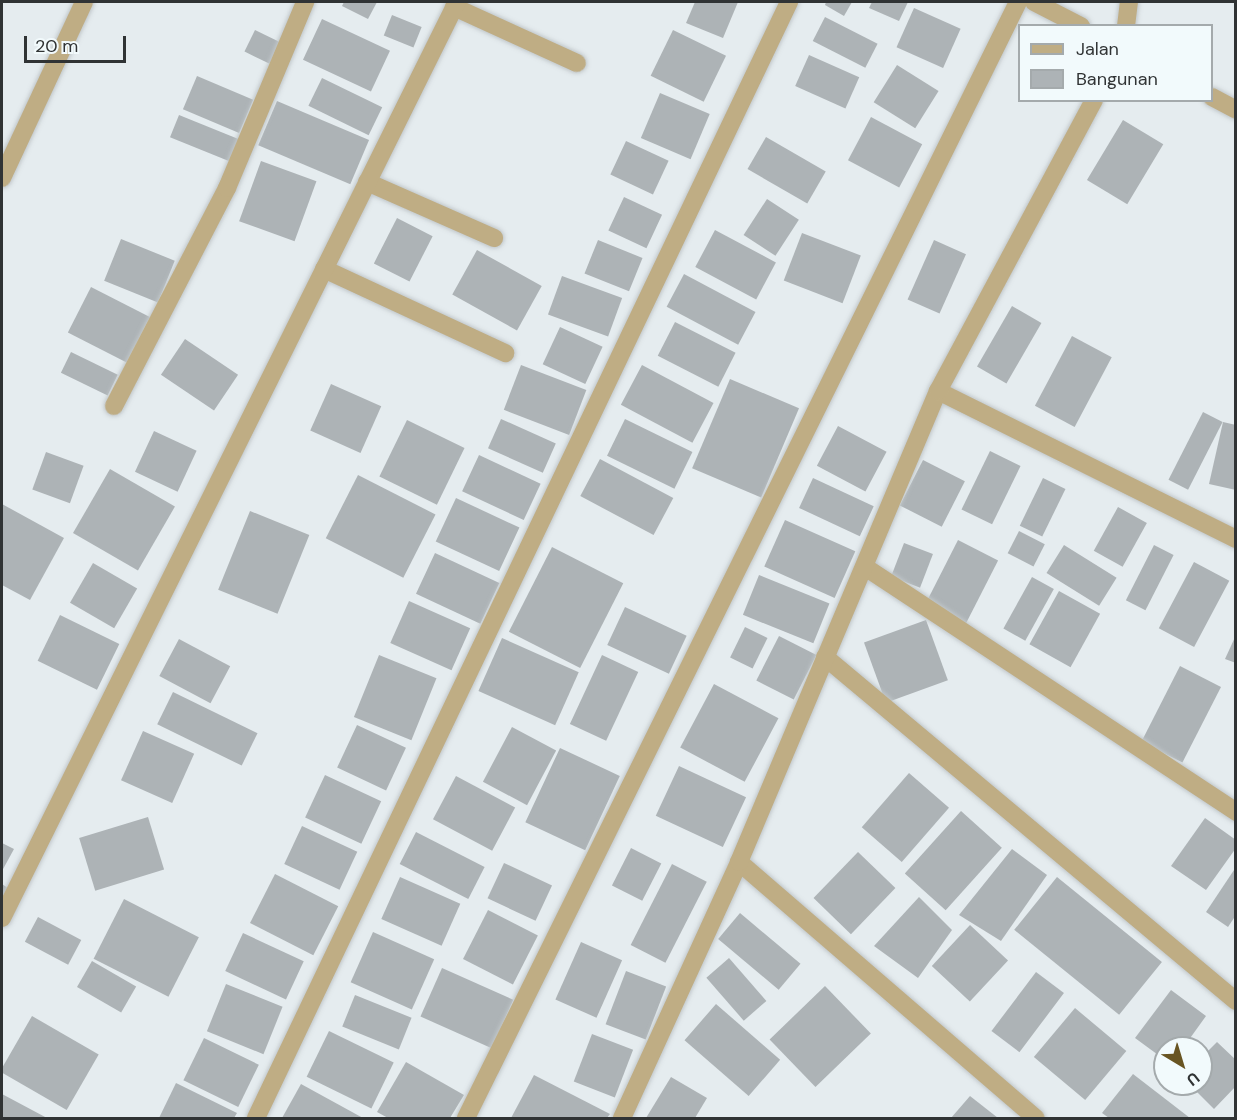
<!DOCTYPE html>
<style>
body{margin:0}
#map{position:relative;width:1237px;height:1120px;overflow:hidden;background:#e5ecef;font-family:"DM Sans",sans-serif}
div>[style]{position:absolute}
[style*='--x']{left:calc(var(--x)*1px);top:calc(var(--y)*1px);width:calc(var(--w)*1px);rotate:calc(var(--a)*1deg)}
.building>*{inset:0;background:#adb3b6;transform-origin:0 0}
.roads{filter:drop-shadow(0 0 2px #c1c7ca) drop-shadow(0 0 2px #c1c7ca)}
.minor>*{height:18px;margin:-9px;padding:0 9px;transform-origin:9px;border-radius:9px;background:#bfad84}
span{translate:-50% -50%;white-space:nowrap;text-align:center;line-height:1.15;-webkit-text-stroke:4.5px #f2fafc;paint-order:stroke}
.frame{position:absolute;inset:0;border:3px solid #303334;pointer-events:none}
.legend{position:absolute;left:1018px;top:24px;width:195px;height:78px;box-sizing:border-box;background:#f2fafc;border:2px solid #a4aaac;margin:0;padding:8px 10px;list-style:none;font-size:18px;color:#303334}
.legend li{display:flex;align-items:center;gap:12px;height:30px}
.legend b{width:30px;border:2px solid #a4aaac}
.north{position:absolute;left:1153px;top:1036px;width:60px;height:60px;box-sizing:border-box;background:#f2fafc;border:2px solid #a4aaac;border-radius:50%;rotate:142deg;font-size:16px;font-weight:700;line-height:24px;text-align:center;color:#303334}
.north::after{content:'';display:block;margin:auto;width:21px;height:27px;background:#685422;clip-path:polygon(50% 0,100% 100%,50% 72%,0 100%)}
.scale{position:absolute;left:24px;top:36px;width:102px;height:27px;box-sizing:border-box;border:3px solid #303334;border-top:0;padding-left:8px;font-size:18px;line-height:21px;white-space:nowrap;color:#303334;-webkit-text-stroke:4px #f2fafc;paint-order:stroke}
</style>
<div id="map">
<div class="building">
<i style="clip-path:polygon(344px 2px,377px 2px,368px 19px,342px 6px)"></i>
<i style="clip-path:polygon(695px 2px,738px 2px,723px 38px,686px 23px)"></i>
<i style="clip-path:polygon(826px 2px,852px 2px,844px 16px,825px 5px)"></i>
<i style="clip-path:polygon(872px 2px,908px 2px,899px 21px,869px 8px)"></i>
<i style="left:914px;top:8px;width:51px;height:43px;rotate:24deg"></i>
<i style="left:392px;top:15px;width:32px;height:22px;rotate:22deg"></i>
<i style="left:825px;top:17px;width:59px;height:27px;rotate:27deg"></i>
<i style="left:322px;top:19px;width:75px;height:45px;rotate:25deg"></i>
<i style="left:255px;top:30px;width:28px;height:24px;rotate:26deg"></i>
<i style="left:673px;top:30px;width:59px;height:51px;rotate:26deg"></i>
<i style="left:809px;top:55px;width:55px;height:34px;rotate:24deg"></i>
<i style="left:897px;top:65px;width:49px;height:44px;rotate:32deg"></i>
<i style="left:197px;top:76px;width:61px;height:36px;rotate:23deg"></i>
<i style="left:322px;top:78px;width:67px;height:31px;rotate:26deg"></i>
<i style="left:660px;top:93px;width:54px;height:49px;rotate:23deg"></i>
<i style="left:277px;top:101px;width:100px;height:48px;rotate:23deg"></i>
<i style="left:179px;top:115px;width:64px;height:24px;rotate:22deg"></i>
<i style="left:871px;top:117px;width:58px;height:49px;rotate:28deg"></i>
<i style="left:1123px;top:120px;width:47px;height:70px;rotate:31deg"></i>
<i style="left:766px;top:137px;width:69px;height:37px;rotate:30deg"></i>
<i style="left:626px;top:141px;width:47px;height:37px;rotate:25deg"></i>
<i style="left:261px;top:161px;width:59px;height:64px;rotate:20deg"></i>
<i style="left:624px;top:197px;width:42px;height:37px;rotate:25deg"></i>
<i style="left:767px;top:199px;width:38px;height:43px;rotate:33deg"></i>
<i style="left:397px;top:218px;width:40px;height:51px;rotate:27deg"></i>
<i style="left:715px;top:230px;width:69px;height:42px;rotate:28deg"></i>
<i style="left:802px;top:233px;width:63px;height:51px;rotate:21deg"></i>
<i style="left:121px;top:239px;width:58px;height:45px;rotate:22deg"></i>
<i style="left:598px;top:240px;width:48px;height:36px;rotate:22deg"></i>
<i style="left:934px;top:240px;width:35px;height:65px;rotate:24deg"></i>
<i style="left:477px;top:250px;width:74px;height:51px;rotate:29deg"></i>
<i style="left:684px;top:274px;width:81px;height:37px;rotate:28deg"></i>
<i style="left:562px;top:276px;width:64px;height:41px;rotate:20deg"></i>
<i style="left:91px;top:287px;width:66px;height:51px;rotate:27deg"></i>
<i style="left:1012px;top:306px;width:34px;height:70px;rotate:30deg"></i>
<i style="left:675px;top:322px;width:68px;height:38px;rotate:27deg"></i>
<i style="left:560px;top:327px;width:47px;height:41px;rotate:25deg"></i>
<i style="left:1072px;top:336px;width:45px;height:79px;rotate:28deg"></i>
<i style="left:185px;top:339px;width:64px;height:43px;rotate:34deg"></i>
<i style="left:71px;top:352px;width:52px;height:23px;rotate:26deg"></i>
<i style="left:521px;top:365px;width:70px;height:48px;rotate:21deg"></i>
<i style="left:642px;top:365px;width:81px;height:45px;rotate:28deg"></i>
<i style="left:730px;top:379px;width:75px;height:97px;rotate:23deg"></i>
<i style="left:331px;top:384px;width:55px;height:51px;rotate:24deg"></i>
<i style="left:1203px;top:412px;width:22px;height:76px;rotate:27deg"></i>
<i style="left:501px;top:419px;width:60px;height:32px;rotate:24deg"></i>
<i style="left:625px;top:419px;width:75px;height:41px;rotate:26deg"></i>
<i style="left:407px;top:420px;width:64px;height:63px;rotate:26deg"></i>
<i style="clip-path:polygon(1223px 422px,1236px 425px,1236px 490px,1209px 484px)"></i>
<i style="left:838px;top:426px;width:55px;height:45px;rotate:28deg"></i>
<i style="left:154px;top:431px;width:47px;height:45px;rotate:25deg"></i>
<i style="left:990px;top:451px;width:34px;height:65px;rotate:26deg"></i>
<i style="left:46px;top:452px;width:40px;height:40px;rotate:20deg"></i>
<i style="left:479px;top:455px;width:68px;height:40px;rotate:25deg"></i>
<i style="left:600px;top:459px;width:83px;height:42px;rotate:28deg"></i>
<i style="left:923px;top:460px;width:47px;height:51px;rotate:27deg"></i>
<i style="left:110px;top:469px;width:75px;height:74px;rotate:30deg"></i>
<i style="left:358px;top:475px;width:87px;height:71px;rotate:27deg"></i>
<i style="left:813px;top:478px;width:67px;height:33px;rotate:25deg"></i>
<i style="left:1043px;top:478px;width:25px;height:53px;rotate:26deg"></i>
<i style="left:456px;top:498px;width:70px;height:48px;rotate:25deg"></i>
<i style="clip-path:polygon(2px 504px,64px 538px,30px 600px,2px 585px)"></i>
<i style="left:1118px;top:507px;width:33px;height:50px;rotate:29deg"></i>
<i style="left:250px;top:511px;width:64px;height:85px;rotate:22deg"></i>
<i style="left:785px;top:520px;width:77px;height:51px;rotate:24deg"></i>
<i style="left:1019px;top:531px;width:29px;height:25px;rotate:27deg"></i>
<i style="left:958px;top:540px;width:45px;height:72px;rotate:27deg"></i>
<i style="left:904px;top:543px;width:31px;height:36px;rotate:21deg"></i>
<i style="left:1064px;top:545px;width:62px;height:33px;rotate:32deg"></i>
<i style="left:1154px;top:545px;width:22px;height:62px;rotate:27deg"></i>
<i style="left:552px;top:547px;width:80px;height:95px;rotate:27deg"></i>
<i style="left:435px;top:553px;width:71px;height:45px;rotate:25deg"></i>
<i style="left:1194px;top:562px;width:40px;height:75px;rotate:28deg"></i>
<i style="left:93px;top:563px;width:51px;height:46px;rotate:30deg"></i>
<i style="left:759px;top:575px;width:76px;height:43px;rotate:22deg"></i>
<i style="left:1032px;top:577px;width:25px;height:59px;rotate:29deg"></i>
<i style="left:1059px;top:591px;width:47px;height:61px;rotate:29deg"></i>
<i style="left:409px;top:601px;width:67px;height:46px;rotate:24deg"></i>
<i style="left:625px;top:607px;width:68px;height:42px;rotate:25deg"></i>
<i style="left:60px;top:615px;width:66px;height:51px;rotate:26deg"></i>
<i style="left:926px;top:620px;width:64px;height:66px;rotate:70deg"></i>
<i style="left:745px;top:627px;width:25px;height:34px;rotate:26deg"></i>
<i style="clip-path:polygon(1236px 635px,1236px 663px,1225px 659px)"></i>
<i style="left:779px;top:636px;width:42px;height:50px;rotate:27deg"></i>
<i style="left:502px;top:638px;width:84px;height:58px;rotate:24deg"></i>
<i style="left:179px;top:639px;width:58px;height:42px;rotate:28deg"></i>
<i style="left:379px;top:655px;width:62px;height:67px;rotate:22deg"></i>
<i style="left:602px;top:655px;width:40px;height:76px;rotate:25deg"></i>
<i style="left:1180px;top:666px;width:46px;height:85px;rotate:27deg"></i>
<i style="left:714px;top:684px;width:73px;height:72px;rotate:28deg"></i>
<i style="left:173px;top:692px;width:94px;height:36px;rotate:26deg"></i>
<i style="left:357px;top:725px;width:54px;height:47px;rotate:25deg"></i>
<i style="left:512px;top:727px;width:50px;height:62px;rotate:28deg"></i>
<i style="left:143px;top:731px;width:56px;height:54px;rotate:24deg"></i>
<i style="left:560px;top:748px;width:66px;height:82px;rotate:25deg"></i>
<i style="left:679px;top:766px;width:74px;height:55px;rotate:25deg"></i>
<i style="left:909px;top:773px;width:53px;height:72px;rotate:41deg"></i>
<i style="left:325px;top:775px;width:62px;height:47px;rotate:25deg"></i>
<i style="left:456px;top:776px;width:67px;height:49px;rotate:28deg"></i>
<i style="left:961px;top:811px;width:55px;height:84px;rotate:42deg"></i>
<i style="left:148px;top:817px;width:55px;height:72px;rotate:73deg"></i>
<i style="clip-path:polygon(1205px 818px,1236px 840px,1236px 848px,1206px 890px,1171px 866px)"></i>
<i style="left:302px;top:826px;width:61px;height:42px;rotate:25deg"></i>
<i style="left:416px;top:832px;width:77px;height:36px;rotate:27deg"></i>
<i style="clip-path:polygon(2px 843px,14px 849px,2px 871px)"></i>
<i style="left:631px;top:848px;width:34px;height:42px;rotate:27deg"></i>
<i style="clip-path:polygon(1012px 849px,1047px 875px,1001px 941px,959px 915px)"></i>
<i style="left:858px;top:852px;width:52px;height:64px;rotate:44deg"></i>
<i style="left:504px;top:863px;width:53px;height:39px;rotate:25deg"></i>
<i style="left:672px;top:864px;width:39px;height:91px;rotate:27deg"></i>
<i style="clip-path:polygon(1236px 867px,1236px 915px,1228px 927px,1206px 912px)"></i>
<i style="left:275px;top:874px;width:71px;height:55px;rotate:27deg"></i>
<i style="left:400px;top:877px;width:66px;height:46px;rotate:24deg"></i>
<i style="left:1057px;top:877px;width:135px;height:68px;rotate:39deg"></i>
<i style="clip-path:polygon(2px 884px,12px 891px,2px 909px)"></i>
<i style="clip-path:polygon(919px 897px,952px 930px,918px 978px,874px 946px)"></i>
<i style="left:124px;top:899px;width:84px;height:67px;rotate:27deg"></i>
<i style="left:488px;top:910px;width:56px;height:55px;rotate:27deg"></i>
<i style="left:740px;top:913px;width:79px;height:34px;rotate:40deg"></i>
<i style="left:38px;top:917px;width:49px;height:28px;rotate:28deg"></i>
<i style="left:970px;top:925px;width:52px;height:56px;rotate:43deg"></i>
<i style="left:373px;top:932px;width:67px;height:55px;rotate:24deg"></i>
<i style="left:243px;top:933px;width:67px;height:42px;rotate:25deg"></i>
<i style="left:581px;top:942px;width:45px;height:63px;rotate:24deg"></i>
<i style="left:729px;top:958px;width:57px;height:30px;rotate:49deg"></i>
<i style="left:92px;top:961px;width:51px;height:30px;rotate:30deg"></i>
<i style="left:442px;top:968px;width:78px;height:53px;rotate:24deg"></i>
<i style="left:626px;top:971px;width:43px;height:57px;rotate:21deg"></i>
<i style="left:1036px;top:972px;width:35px;height:74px;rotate:37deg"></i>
<i style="left:226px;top:984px;width:61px;height:51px;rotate:22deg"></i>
<i style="left:825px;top:986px;width:66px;height:77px;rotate:46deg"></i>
<i style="clip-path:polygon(1171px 990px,1206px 1016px,1183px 1048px,1165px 1048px,1165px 1060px,1135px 1038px)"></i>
<i style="left:355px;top:995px;width:61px;height:34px;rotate:22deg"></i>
<i style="left:716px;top:1004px;width:85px;height:48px;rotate:41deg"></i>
<i style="left:1075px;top:1008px;width:67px;height:64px;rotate:40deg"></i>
<i style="left:32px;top:1016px;width:77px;height:64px;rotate:30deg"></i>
<i style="left:329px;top:1031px;width:72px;height:51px;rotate:26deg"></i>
<i style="left:592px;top:1034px;width:44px;height:51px;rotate:21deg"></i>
<i style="left:204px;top:1038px;width:61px;height:47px;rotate:26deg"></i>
<i style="clip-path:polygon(1217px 1042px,1236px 1060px,1236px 1086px,1214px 1109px,1189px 1084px,1201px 1084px,1201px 1058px)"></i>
<i style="clip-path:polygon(406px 1062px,464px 1095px,450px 1118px,388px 1118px,377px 1112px)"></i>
<i style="clip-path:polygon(1133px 1074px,1190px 1118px,1109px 1118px,1102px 1113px)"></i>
<i style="clip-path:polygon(534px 1075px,610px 1114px,607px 1118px,511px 1118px)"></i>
<i style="clip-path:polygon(671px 1077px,707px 1098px,695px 1118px,646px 1118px)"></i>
<i style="clip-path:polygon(176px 1083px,237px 1113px,234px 1118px,159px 1118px)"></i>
<i style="clip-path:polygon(301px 1084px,363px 1118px,282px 1118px)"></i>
<i style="clip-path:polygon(2px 1094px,47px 1118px,2px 1118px)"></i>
<i style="clip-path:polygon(970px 1096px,998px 1118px,951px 1118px)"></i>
</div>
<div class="roads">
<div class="minor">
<i style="--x:1034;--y:2;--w:53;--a:27.1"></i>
<i style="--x:454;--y:7;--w:135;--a:24.5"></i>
<i style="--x:1126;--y:26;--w:24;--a:-83"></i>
<i style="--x:1212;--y:97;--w:27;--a:28"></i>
<i style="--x:2;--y:178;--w:194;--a:-65"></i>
<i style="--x:367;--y:182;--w:139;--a:23.8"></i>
<i style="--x:324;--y:269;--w:200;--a:24.9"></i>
<i style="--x:938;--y:391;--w:333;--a:26.4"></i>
<i style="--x:114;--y:406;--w:246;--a:-62.6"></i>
<i style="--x:227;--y:188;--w:202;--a:-67.2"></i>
<i style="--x:865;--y:567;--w:445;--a:33.4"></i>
<i style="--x:825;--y:657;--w:536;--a:39.93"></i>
<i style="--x:739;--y:862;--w:392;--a:40.8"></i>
<i style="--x:2;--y:918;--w:1023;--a:-63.59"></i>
<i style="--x:256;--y:1118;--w:1237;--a:-64.47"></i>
<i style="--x:466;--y:1118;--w:1245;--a:-63.68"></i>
<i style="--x:622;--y:1118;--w:281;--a:-65.4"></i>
<i style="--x:739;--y:862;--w:511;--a:-67.1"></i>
<i style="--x:938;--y:391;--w:330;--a:-61.8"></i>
</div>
</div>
<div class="frame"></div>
<ul class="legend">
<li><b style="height:8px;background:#bfad84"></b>Jalan</li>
<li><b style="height:16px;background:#adb3b6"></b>Bangunan</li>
</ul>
<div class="north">U</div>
<div class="scale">20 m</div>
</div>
